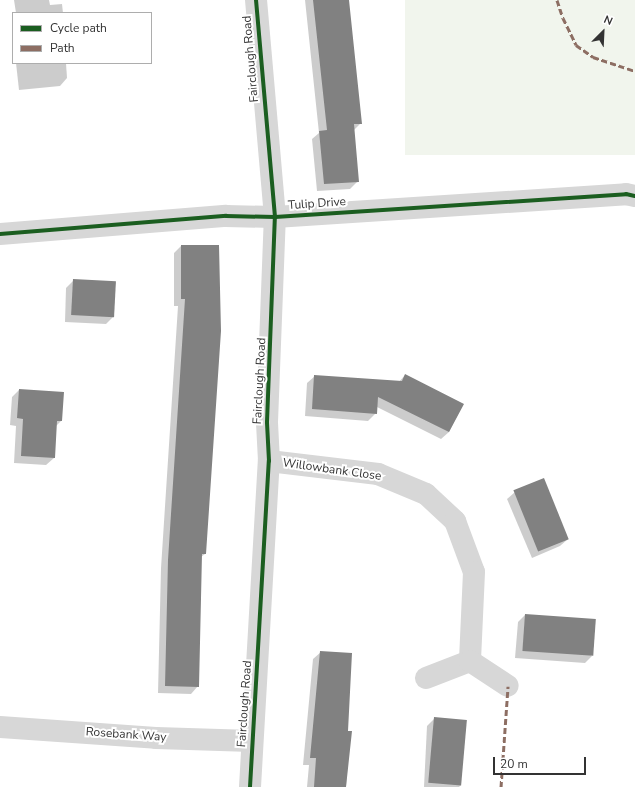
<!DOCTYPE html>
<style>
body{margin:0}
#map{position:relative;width:635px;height:787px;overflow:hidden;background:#fff;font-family:"Nunito Sans",sans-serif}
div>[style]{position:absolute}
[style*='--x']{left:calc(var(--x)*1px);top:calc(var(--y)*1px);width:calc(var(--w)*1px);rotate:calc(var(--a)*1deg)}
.green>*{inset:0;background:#f1f5ed;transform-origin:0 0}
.shadow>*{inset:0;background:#0003}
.building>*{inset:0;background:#818181;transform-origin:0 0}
.minor>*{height:22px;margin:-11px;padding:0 11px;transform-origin:11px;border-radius:11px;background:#d7d7d7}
.quiet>*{height:3px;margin-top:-1.5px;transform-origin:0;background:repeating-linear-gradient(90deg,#8d6e63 0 6px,transparent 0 9px)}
.cycleway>*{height:4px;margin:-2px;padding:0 2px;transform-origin:2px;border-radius:2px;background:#1b5e20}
span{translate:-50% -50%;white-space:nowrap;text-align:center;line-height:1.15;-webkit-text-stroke:4px #fff;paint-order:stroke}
.street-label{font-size:12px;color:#333}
.legend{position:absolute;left:12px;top:12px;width:140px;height:52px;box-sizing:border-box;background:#fff;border:1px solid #adadad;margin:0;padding:5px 7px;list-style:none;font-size:12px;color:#333}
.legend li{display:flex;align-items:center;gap:8px;height:20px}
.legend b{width:20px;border:1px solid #adadad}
.north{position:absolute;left:583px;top:12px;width:40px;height:40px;-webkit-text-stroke:3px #fff;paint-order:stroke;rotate:24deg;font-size:11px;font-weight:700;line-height:16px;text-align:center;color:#333}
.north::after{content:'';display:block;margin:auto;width:14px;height:18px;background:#333;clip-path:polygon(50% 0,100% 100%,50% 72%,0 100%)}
.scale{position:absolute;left:493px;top:757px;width:93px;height:18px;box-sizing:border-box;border:2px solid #333;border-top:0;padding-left:5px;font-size:12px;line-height:14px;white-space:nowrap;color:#333;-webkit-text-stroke:3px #fff;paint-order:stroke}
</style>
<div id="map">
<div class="green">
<i style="left:405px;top:0;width:230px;height:155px"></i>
</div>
<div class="shadow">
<i style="clip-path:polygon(14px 0,49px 0,50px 5px,62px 4px,63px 13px,16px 13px)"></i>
<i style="clip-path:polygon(305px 0,348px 0,361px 123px,353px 131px,358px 181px,350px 189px,317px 191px,312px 139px,319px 133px)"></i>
<i style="clip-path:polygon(16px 63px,66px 63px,67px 78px,60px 86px,19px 90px)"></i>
<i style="clip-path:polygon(181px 246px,205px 554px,201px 557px,198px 686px,191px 694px,158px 693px,161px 568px,178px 306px,174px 306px,174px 253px)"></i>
<i style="clip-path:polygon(74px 280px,113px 317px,106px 324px,65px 322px,66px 288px)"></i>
<i style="clip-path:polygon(405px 375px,463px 404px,449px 432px,441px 439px,377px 407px,376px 413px,368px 421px,305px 416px,307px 383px,315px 376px,399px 382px)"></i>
<i style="clip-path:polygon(19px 390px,61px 421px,56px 426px,54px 458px,46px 465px,14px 463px,16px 426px,10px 425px,12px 397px)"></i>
<i style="clip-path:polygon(515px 492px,568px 539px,560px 546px,532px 558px,507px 499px)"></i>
<i style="clip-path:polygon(525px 615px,592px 656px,585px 663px,515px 658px,518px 622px)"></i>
<i style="clip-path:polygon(321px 652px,347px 732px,350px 732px,346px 787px,307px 787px,309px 765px,303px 765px,313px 659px)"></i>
<i style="clip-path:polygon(435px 718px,461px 785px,459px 787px,424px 787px,427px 726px)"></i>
</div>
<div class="building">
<i style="clip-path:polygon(313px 0,349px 0,362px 124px,354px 124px,359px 182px,324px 184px,319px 131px,327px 130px)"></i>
<i style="clip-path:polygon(181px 245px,219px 245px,221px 331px,206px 554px,202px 554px,199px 687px,165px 686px,168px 560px,185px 299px,181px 299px)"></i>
<i style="left:73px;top:279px;width:43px;height:36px;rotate:3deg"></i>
<i style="clip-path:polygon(405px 374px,464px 404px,449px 432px,378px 397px,377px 414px,312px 409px,314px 375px,402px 381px)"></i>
<i style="clip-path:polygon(19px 389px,64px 392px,62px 421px,57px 421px,55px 458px,21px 456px,23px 419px,17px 418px)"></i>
<i style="left:544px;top:478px;width:66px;height:33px;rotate:68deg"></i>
<i style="left:525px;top:614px;width:71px;height:37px;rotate:4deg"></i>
<i style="clip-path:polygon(320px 651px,352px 653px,348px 731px,352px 731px,346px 787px,314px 787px,316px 758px,310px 758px)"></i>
<i style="left:434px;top:717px;width:33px;height:66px;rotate:5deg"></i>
</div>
<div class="minor">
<i style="--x:0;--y:234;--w:227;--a:-4.6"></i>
<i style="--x:226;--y:216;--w:49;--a:1.2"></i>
<i style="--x:275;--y:217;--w:352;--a:-3.7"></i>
<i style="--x:626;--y:194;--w:9;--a:13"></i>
<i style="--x:269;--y:461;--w:110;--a:6.8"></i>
<i style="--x:378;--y:474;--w:52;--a:22.6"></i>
<i style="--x:426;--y:494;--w:40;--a:43"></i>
<i style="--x:455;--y:521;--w:54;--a:69.6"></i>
<i style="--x:474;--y:572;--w:89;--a:92.6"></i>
<i style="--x:426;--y:678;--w:47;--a:-21.1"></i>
<i style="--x:470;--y:661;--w:45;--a:33.3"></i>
<i style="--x:0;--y:727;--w:156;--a:4"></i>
<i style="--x:156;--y:738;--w:96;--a:1.8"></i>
<i style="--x:250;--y:787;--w:327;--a:-86.7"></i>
<i style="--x:269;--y:461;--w:39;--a:-93"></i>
<i style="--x:267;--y:422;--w:205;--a:-87.8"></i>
<i style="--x:275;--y:217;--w:218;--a:-95"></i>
</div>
<div class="quiet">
<i style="--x:557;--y:0;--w:19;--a:72"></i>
<i style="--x:563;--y:18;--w:30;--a:64"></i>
<i style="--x:576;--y:45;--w:21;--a:35"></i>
<i style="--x:593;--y:57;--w:44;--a:18.4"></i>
<i style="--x:501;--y:787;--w:101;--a:-86"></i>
</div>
<div class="cycleway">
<i style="--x:0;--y:234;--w:227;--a:-4.6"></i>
<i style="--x:226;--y:216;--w:49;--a:1.2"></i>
<i style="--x:275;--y:217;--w:352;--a:-3.7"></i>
<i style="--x:626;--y:194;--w:9;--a:13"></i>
<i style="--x:250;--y:787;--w:327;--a:-86.7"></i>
<i style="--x:269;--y:461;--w:39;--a:-93"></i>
<i style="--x:267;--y:422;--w:205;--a:-87.8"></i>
<i style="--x:275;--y:217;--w:218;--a:-95"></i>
</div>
<div class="street-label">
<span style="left:251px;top:59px;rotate:-95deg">Fairclough Road</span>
<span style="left:317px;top:204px;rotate:-4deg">Tulip Drive</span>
<span style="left:260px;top:381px;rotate:-87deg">Fairclough Road</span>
<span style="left:332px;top:470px;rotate:8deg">Willowbank Close</span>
<span style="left:245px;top:704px;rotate:-86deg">Fairclough Road</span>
<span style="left:126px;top:735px;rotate:4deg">Rosebank Way</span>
</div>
<ul class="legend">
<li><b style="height:5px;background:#1b5e20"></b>Cycle path</li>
<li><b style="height:5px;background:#8d6e63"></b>Path</li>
</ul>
<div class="north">N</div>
<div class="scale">20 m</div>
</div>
